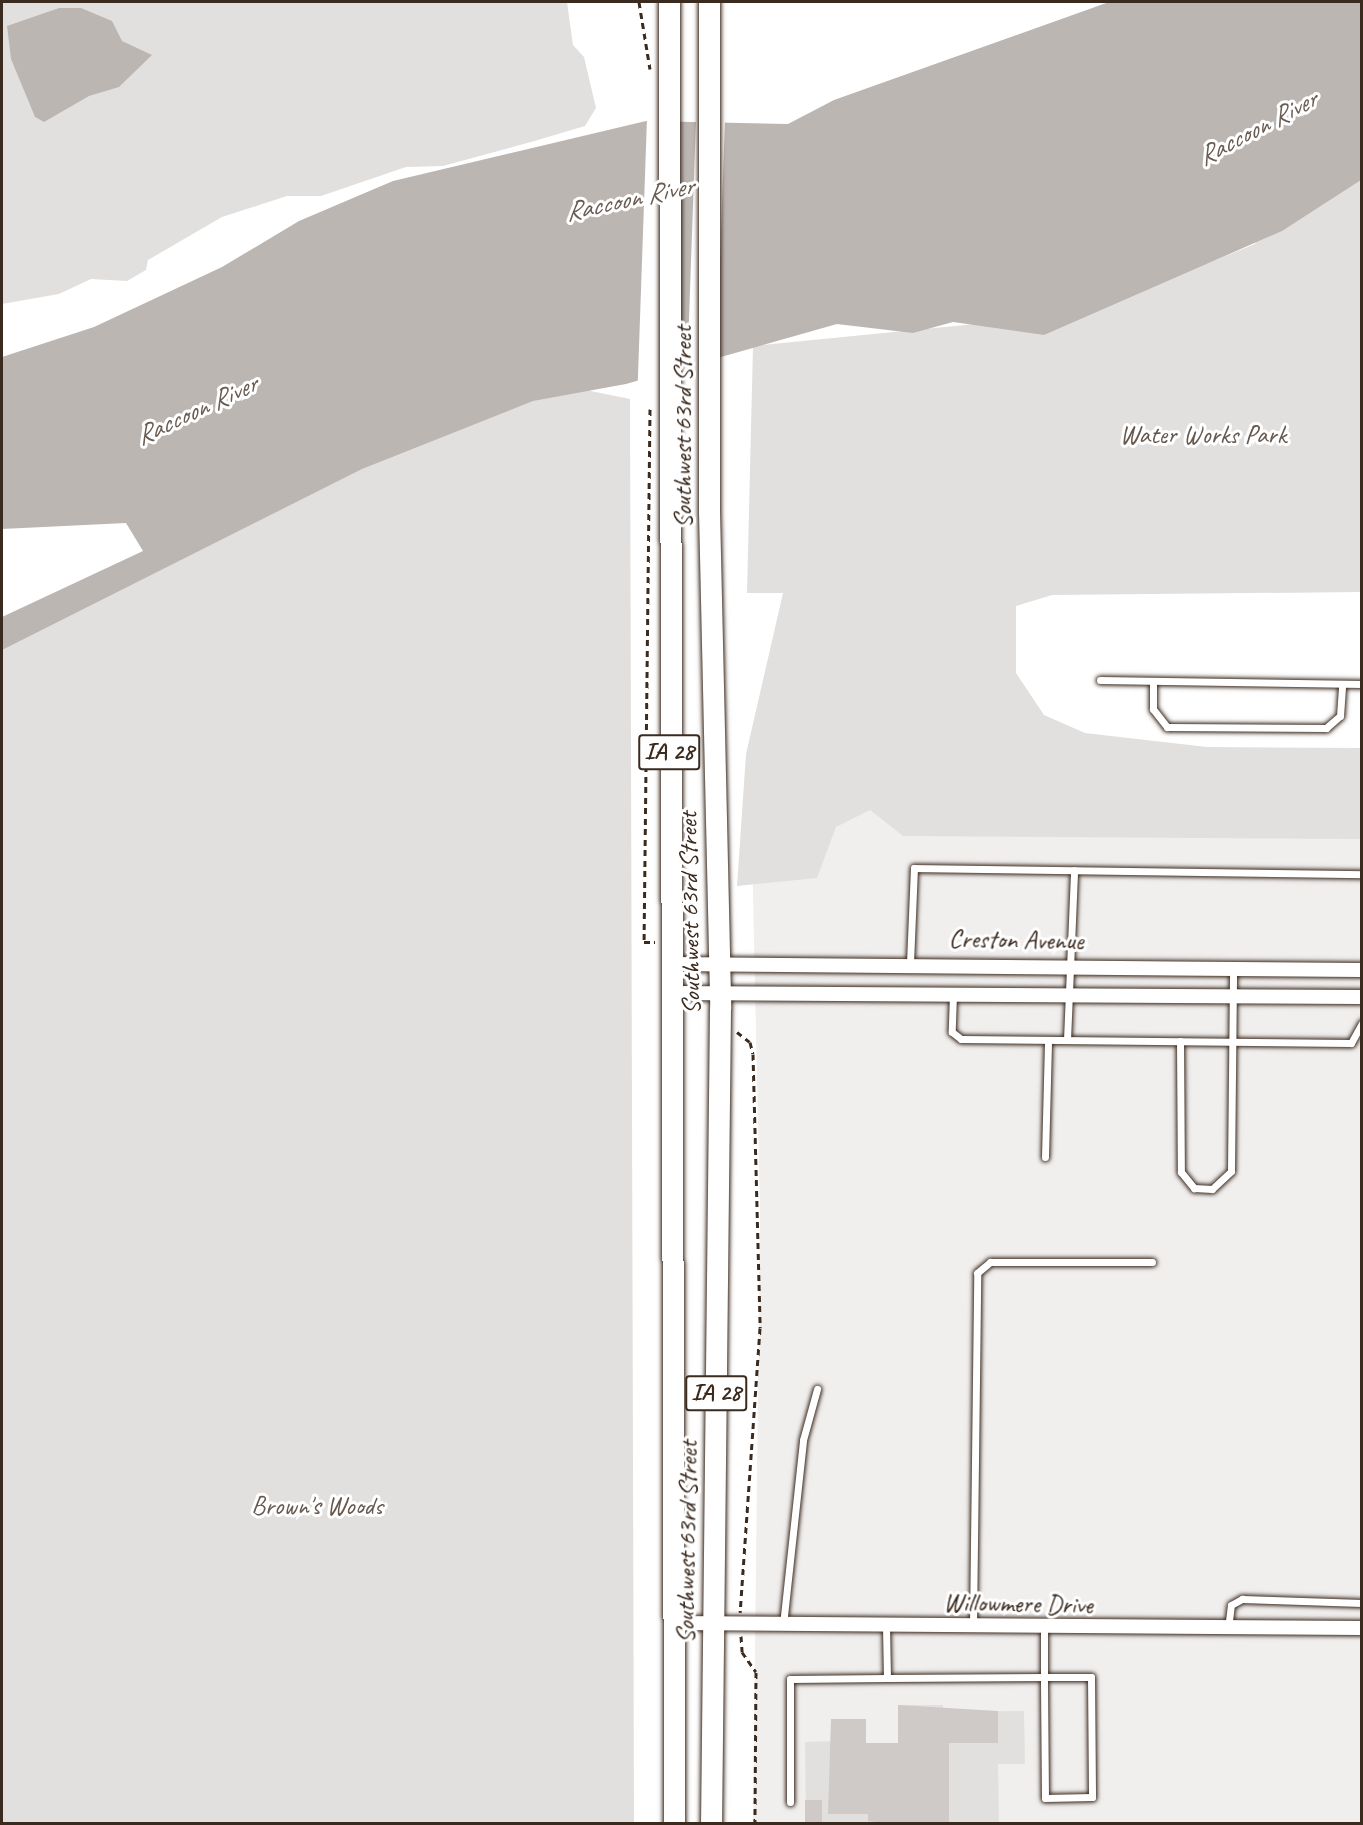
<!DOCTYPE html>
<style>
body{margin:0}
#map{position:relative;width:1363px;height:1825px;overflow:hidden;background:#fff;font-family:Caveat,sans-serif}
div>[style]{position:absolute}
[style*='--x']{left:calc(var(--x)*1px);top:calc(var(--y)*1px);width:calc(var(--w)*1px);rotate:calc(var(--a)*1deg)}
.built>*{inset:0;background:#f1efee}
.green>*{inset:0;background:#e2e0de}
.water>*{inset:0;background:#bcb6b3}
.pier>*{inset:0;background:#fff;transform-origin:0 0}
.building>*{inset:0;background:#cfcac7;transform-origin:0 0}
.path>*{height:3px;margin-top:-1.5px;transform-origin:0;background:repeating-linear-gradient(90deg,#3b2a1e 0 6px,transparent 0 10.5px)}
.roads{filter:drop-shadow(0 0 2px #3b2a1e) drop-shadow(0 0 2px #3b2a1e)}
.service>*{height:7px;margin:-3.5px;padding:0 3.5px;transform-origin:3.5px;border-radius:3.5px;background:#fff}
.minor>*{height:14px;margin:-7px;padding:0 7px;transform-origin:7px;border-radius:7px;background:#fff}
.primary>*{height:21px;margin:-10.5px;padding:0 10.5px;transform-origin:10.5px;border-radius:10.5px;background:#fff}
span{translate:-50% -50%;white-space:nowrap;text-align:center;line-height:1.15;-webkit-text-stroke:6px #fff;paint-order:stroke}
.shield-label span{padding:2px 4px;background:#fff;border:2px solid;border-radius:4px;-webkit-text-stroke-width:0}
.shield-label{font-size:24px;color:#3b2a1e;font-weight:700}
.street-label{font-size:26px;color:#3b2a1e}
.park-label{font-size:26px;color:#65584e}
.water-label{font-size:27px;color:#685b52;font-style:italic}
.frame{position:absolute;inset:0;border:3px solid #3b2a1e;pointer-events:none}
</style>
<div id="map">
<div class="built">
<i style="clip-path:polygon(750px 758px,1361px 758px,1361px 1823px,753px 1823px,760px 1214px)"></i>
</div>
<div class="green">
<i style="clip-path:polygon(2px 2px,567px 2px,573px 45px,584px 57px,596px 108px,585px 126px,531px 142px,443px 166px,406px 167px,321px 196px,287px 196px,222px 217px,148px 260px,146px 270px,127px 281px,91px 279px,59px 294px,2px 304px)"></i>
<i style="clip-path:polygon(1361px 132px,1361px 592px,1052px 595px,1016px 606px,1016px 673px,1044px 715px,1085px 733px,1207px 747px,1361px 748px,1361px 839px,903px 836px,870px 810px,836px 827px,817px 878px,737px 886px,746px 754px,783px 593px,747px 593px,753px 346px,1085px 313px,1255px 244px,1273px 175px)"></i>
<i style="clip-path:polygon(512px 375px,630px 399px,634px 1823px,2px 1824px,2px 627px)"></i>
<i style="clip-path:polygon(898px 1705px,943px 1705px,943px 1712px,1024px 1711px,1025px 1764px,998px 1764px,999px 1823px,806px 1823px,805px 1742px,831px 1741px,831px 1719px,866px 1719px,866px 1743px,898px 1743px)"></i>
</div>
<div class="water">
<i style="clip-path:polygon(1109px 2px,1361px 2px,1361px 180px,1282px 231px,1044px 335px,953px 322px,913px 333px,837px 324px,626px 384px,533px 401px,362px 469px,2px 650px,2px 617px,143px 551px,126px 523px,2px 529px,2px 357px,94px 327px,222px 267px,299px 221px,393px 181px,646px 121px,788px 124px,834px 100px)"></i>
<i style="clip-path:polygon(59px 8px,81px 8px,112px 21px,122px 41px,152px 55px,119px 87px,89px 96px,44px 122px,35px 117px,11px 59px,7px 26px)"></i>
</div>
<div class="pier">
<i style="left:647px;top:118px;width:33px;height:264px;rotate:2deg"></i>
<i style="left:696px;top:119px;width:29px;height:249px;rotate:2deg"></i>
</div>
<div class="building">
<i style="clip-path:polygon(898px 1705px,998px 1711px,998px 1743px,949px 1743px,949px 1824px,892px 1824px,868px 1821px,868px 1814px,828px 1814px,831px 1719px,866px 1719px,866px 1743px,898px 1743px)"></i>
<i style="left:805px;top:1800px;width:17px;height:24px"></i>
</div>
<div class="path">
<i style="--x:639;--y:2;--w:68;--a:80.7"></i>
<i style="--x:650;--y:409;--w:533;--a:90.64"></i>
<i style="--x:644;--y:942;--w:11;--a:0"></i>
<i style="--x:737;--y:1032;--w:16;--a:38"></i>
<i style="--x:750;--y:1042;--w:12;--a:76"></i>
<i style="--x:753;--y:1054;--w:274;--a:88.5"></i>
<i style="--x:760;--y:1328;--w:285;--a:94"></i>
<i style="--x:741;--y:1636;--w:16;--a:86"></i>
<i style="--x:742;--y:1652;--w:24;--a:55"></i>
<i style="--x:756;--y:1672;--w:152;--a:90.4"></i>
</div>
<div class="roads">
<div class="service">
<i style="--x:1100;--y:680;--w:262;--a:0.9"></i>
<i style="--x:1153;--y:681;--w:28;--a:90"></i>
<i style="--x:1153;--y:709;--w:23;--a:52"></i>
<i style="--x:1167;--y:727;--w:159;--a:0.4"></i>
<i style="--x:1326;--y:728;--w:18;--a:-41"></i>
<i style="--x:1340;--y:716;--w:32;--a:-86"></i>
<i style="--x:910;--y:963;--w:95;--a:-87.6"></i>
<i style="--x:914;--y:868;--w:448;--a:0.8"></i>
<i style="--x:953;--y:994;--w:38;--a:92"></i>
<i style="--x:952;--y:1032;--w:11;--a:38"></i>
<i style="--x:961;--y:1039;--w:390;--a:0.6"></i>
<i style="--x:1351;--y:1043;--w:23;--a:-61"></i>
<i style="--x:1067;--y:1040;--w:170;--a:-87.6"></i>
<i style="--x:1180;--y:1041;--w:131;--a:89.6"></i>
<i style="--x:1181;--y:1172;--w:21;--a:51"></i>
<i style="--x:1194;--y:1188;--w:18;--a:3"></i>
<i style="--x:1212;--y:1189;--w:26;--a:-43"></i>
<i style="--x:1231;--y:1171;--w:202;--a:-89.4"></i>
<i style="--x:1045;--y:1157;--w:117;--a:-88.5"></i>
<i style="--x:783;--y:1625;--w:186;--a:-83.8"></i>
<i style="--x:803;--y:1440;--w:53;--a:-74.6"></i>
<i style="--x:973;--y:1625;--w:352;--a:-89.3"></i>
<i style="--x:977;--y:1273;--w:17;--a:-40"></i>
<i style="--x:990;--y:1262;--w:162;--a:0"></i>
<i style="--x:886;--y:1626;--w:52;--a:88.9"></i>
<i style="--x:887;--y:1678;--w:157;--a:-0.4"></i>
<i style="--x:1044;--y:1677;--w:47;--a:0"></i>
<i style="--x:1091;--y:1677;--w:120;--a:89.5"></i>
<i style="--x:1092;--y:1797;--w:47;--a:178.8"></i>
<i style="--x:1045;--y:1798;--w:121;--a:-90.5"></i>
<i style="--x:1044;--y:1677;--w:49;--a:-90"></i>
<i style="--x:1228;--y:1629;--w:24;--a:-83"></i>
<i style="--x:1231;--y:1605;--w:13;--a:-29"></i>
<i style="--x:1242;--y:1599;--w:120;--a:1.9"></i>
<i style="--x:790;--y:1802;--w:123;--a:-90"></i>
<i style="--x:790;--y:1679;--w:97;--a:-0.6"></i>
</div>
<div class="minor">
<i style="--x:670;--y:964;--w:692;--a:0.5"></i>
<i style="--x:671;--y:993;--w:691;--a:0.33"></i>
<i style="--x:675;--y:1623;--w:687;--a:0.42"></i>
</div>
<div class="primary">
<i style="--x:669;--y:2;--w:1822;--a:89.84"></i>
<i style="--x:709;--y:2;--w:509;--a:90"></i>
<i style="--x:709;--y:511;--w:497;--a:88.7"></i>
<i style="--x:720;--y:1008;--w:816;--a:90.63"></i>
</div>
</div>
<div class="shield-label">
<span style="left:669px;top:752px">IA 28</span>
<span style="left:716px;top:1393px">IA 28</span>
</div>
<div class="street-label">
<span style="left:683px;top:427px;rotate:-90deg">Southwest 63rd Street</span>
<span style="left:690px;top:913px;rotate:-91deg">Southwest 63rd Street</span>
<span style="left:1016px;top:940px;rotate:1deg">Creston Avenue</span>
<span style="left:687px;top:1542px;rotate:-89deg">Southwest 63rd Street</span>
<span style="left:1018px;top:1604px;rotate:1deg">Willowmere Drive</span>
</div>
<div class="park-label">
<span style="left:1203px;top:435px">Water Works Park</span>
<span style="left:317px;top:1506px">Brown's Woods</span>
</div>
<div class="water-label">
<span style="left:1257px;top:128px;rotate:-28deg">Raccoon River</span>
<span style="left:629px;top:199px;rotate:-12deg">Raccoon River</span>
<span style="left:196px;top:410px;rotate:-25deg">Raccoon River</span>
</div>
<div class="frame"></div>
</div>
